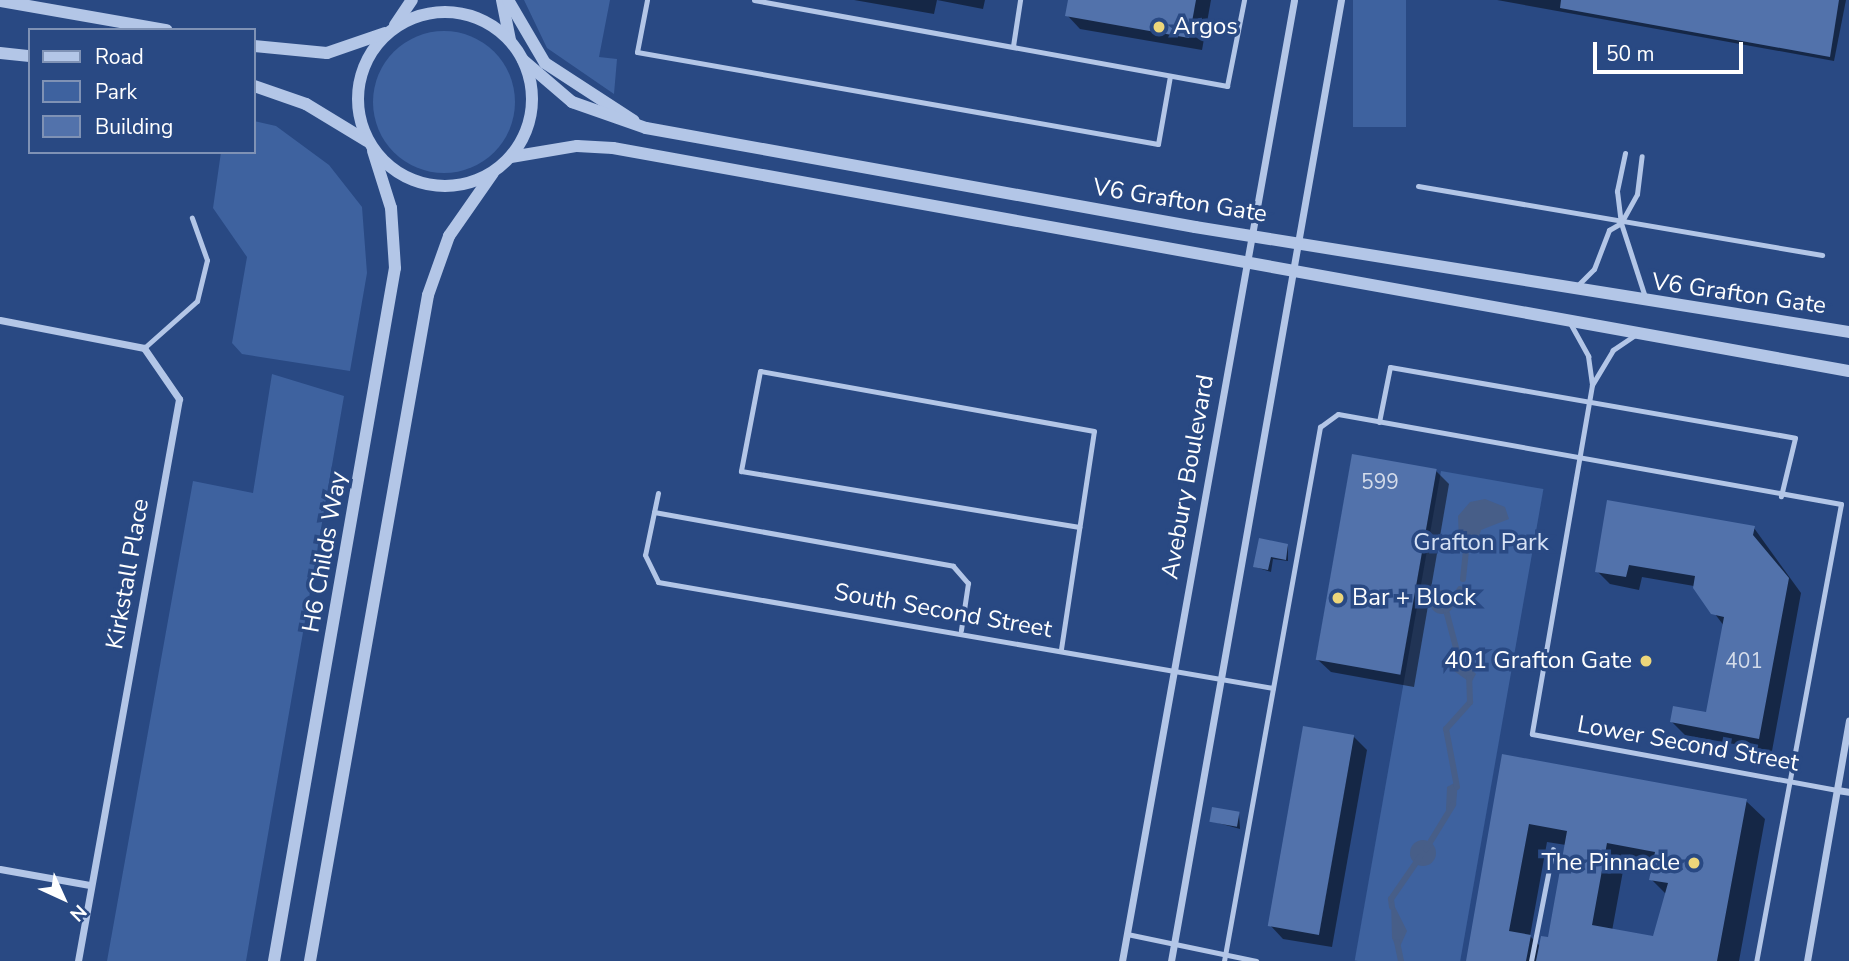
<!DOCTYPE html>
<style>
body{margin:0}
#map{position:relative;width:1849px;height:961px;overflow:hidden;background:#294983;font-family:"Nunito Sans",sans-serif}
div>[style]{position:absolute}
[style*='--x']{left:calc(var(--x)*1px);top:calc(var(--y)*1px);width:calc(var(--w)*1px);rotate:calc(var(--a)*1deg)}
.green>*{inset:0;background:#3e629f;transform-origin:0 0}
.round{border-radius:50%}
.water>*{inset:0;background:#475e88}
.shadow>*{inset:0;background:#0007}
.stream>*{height:6px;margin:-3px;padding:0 3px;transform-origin:3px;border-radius:3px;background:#475e88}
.building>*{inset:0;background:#5272ab;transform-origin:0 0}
.service>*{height:5px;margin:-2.5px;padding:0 2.5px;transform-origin:2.5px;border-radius:2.5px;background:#b3c6e7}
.minor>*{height:7px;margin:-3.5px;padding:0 3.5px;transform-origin:3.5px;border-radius:3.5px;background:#b3c6e7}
.tertiary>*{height:12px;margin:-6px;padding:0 6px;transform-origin:6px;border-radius:6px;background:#b3c6e7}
.tertiary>.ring{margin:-6px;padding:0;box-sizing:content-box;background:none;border:12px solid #b3c6e7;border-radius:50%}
.dots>*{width:19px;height:19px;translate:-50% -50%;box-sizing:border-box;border:4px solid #294983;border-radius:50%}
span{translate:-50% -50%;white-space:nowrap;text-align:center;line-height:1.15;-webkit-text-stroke:7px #294983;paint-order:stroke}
.number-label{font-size:21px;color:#d4dcea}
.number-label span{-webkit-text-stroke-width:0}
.poi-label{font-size:24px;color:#fff}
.left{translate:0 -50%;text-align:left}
.right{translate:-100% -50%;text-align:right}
.street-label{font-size:24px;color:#fff}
.park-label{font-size:24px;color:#d6e2f5}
.legend{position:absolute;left:28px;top:28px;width:228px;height:126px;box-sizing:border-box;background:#294983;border:2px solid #7f92b5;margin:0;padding:9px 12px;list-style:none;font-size:21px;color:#fff}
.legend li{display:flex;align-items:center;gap:14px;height:35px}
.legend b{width:35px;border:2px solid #7f92b5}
.north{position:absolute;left:28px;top:863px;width:70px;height:70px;-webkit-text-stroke:5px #294983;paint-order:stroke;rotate:135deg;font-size:19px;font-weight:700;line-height:28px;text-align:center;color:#fff}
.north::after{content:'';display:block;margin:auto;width:24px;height:32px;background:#fff;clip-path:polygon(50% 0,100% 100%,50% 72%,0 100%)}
.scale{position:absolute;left:1593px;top:42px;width:150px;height:32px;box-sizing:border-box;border:4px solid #fff;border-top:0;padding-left:9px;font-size:21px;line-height:24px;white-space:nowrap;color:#fff;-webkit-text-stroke:5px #294983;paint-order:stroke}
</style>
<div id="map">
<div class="green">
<i style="clip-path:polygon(524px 0,610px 0,599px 57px,617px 59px,614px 94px,547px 48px)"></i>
<i style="left:1353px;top:0;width:53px;height:127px"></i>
<i class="round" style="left:373px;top:31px;width:142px;height:142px"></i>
<i style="clip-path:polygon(254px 121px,276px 126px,329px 165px,362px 207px,367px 273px,350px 371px,242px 354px,232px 343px,247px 257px,213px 208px,221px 152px,254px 152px)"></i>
<i style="clip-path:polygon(272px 374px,344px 396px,246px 961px,107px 961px,193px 481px,253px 493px)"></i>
<i style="left:1441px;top:471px;width:104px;height:497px;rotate:10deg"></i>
</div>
<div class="water">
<i style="clip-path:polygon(1485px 499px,1505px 507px,1509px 519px,1481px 530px,1477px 544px,1466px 548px,1459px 540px,1458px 516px,1470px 502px)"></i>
<i class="round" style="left:1430px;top:590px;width:24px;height:24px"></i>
<i style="clip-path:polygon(1456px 653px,1476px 674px,1471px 683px,1454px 671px)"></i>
<i style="clip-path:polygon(1458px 781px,1456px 805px,1446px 810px,1447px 787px)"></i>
<i class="round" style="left:1410px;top:840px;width:26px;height:26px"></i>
<i style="clip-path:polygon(1391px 899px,1407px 931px,1398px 951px,1392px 938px)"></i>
</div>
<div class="shadow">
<i style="clip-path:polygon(854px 0,985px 0,983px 9px,937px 0,934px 14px)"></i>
<i style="clip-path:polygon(1070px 0,1211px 0,1202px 50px,1080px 29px,1067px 15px)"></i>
<i style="clip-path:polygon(1497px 0,1846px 0,1834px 61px)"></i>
<i style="clip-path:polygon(1436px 471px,1449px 484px,1414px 687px,1331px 672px,1317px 659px)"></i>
<i style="clip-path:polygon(1754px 528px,1801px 593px,1772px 751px,1685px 735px,1672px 722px,1707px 714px,1724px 626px,1694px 586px,1642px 577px,1639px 590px,1610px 584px,1597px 571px)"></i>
<i style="clip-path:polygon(1288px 546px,1288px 561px,1273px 559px,1271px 572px,1255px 567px)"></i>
<i style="clip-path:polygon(1353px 736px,1367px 750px,1332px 947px,1283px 939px,1270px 925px)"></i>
<i style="clip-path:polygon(evenodd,1503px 756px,1746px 801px,1765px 819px,1739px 961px,1467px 961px,1503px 756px,1547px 842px,1566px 845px,1549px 939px,1540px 946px,1530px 936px,1547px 842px,1503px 756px,1625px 860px,1654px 865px,1651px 879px,1666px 894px,1654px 938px,1612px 931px,1625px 860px)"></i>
<i style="clip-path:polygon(1239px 814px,1240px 829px,1211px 821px)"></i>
</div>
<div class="stream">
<i style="--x:1463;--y:579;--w:31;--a:-84"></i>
<i style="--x:1459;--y:659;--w:51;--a:-104.9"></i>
<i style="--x:1446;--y:610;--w:25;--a:-56"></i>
<i style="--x:1457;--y:787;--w:59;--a:-100.7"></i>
<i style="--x:1446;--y:729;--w:36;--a:-48"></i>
<i style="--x:1470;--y:702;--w:24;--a:-92"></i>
<i style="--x:1426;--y:849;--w:52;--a:-58.5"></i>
<i style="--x:1392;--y:907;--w:8;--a:-97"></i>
<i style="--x:1391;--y:899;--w:51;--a:-55.4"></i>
<i style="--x:1397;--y:942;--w:19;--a:78"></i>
</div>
<div class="building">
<i style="clip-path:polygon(1068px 0,1196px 0,1189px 38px,1065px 16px)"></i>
<i style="clip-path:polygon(1561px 0,1839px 0,1830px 57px,1560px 8px)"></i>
<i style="left:1352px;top:454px;width:86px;height:209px;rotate:10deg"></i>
<i style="clip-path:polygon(1607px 500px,1755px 526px,1753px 535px,1789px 578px,1759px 739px,1670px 722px,1673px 706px,1706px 712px,1724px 617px,1711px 614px,1693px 588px,1695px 576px,1629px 565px,1626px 577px,1595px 572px)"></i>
<i style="clip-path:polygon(1259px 538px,1288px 544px,1286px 560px,1271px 557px,1268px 570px,1253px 567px)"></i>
<i style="left:1303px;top:726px;width:52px;height:203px;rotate:10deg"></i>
<i style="clip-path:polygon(evenodd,1502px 754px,1747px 799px,1717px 961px,1536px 961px,1541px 936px,1548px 937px,1567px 831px,1529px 824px,1509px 931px,1531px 935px,1526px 961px,1466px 961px,1502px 754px,1607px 843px,1655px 852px,1649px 880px,1668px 883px,1653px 936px,1592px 925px,1607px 843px)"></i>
<i style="left:1212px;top:807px;width:28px;height:15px;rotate:10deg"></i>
</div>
<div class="service">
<i style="--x:647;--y:0;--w:53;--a:100.9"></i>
<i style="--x:637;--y:52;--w:529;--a:10.01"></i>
<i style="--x:1158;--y:144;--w:69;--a:-80"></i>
<i style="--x:754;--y:0;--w:481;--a:10.3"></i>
<i style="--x:1227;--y:86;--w:88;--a:-78.8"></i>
<i style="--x:1013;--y:46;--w:47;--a:-81.3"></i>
<i style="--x:1625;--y:153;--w:39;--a:102"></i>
<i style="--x:1617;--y:191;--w:32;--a:83"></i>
<i style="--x:1621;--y:223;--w:78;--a:72"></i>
<i style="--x:1418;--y:186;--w:410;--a:9.7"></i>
<i style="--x:1576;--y:287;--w:25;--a:-45"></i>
<i style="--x:1594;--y:269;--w:42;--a:-69"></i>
<i style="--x:1609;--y:230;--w:14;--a:-30"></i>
<i style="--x:1621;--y:223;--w:33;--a:-61"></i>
<i style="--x:1637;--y:194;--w:38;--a:-83"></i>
<i style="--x:1570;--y:323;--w:38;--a:61"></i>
<i style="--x:1588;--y:356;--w:29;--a:82"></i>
<i style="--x:1635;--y:335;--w:27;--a:146"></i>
<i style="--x:1613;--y:350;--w:41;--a:121"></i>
<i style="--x:1592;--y:385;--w:354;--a:99.8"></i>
<i style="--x:1532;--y:734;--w:310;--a:10.4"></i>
<i style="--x:144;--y:348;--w:71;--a:-41.6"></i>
<i style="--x:197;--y:301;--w:42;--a:-76.3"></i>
<i style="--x:207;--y:260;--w:45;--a:-109.7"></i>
<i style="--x:1379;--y:422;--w:56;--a:-78.7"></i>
<i style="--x:1390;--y:367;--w:411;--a:9.9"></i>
<i style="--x:1795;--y:438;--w:60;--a:103.6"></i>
<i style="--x:658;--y:493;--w:63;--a:101.8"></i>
<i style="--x:645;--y:555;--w:30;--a:64"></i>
<i style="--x:658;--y:582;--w:624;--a:9.78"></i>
<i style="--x:654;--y:512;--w:304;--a:10.2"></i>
<i style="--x:953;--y:566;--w:23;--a:49"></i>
<i style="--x:968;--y:583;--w:48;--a:98.5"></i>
<i style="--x:1061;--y:649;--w:220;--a:-81.4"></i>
<i style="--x:1094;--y:431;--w:339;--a:-169.8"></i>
<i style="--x:760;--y:371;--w:102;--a:100.8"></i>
<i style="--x:741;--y:471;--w:343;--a:9.4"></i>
<i style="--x:1127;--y:934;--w:132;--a:11.8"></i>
<i style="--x:1224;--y:961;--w:543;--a:-79.81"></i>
<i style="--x:1320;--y:427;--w:22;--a:-36"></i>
<i style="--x:1338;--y:414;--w:511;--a:10.14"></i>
<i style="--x:1841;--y:504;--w:465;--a:100.5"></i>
<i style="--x:1531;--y:961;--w:114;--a:-78.9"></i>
</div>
<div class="minor">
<i style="--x:0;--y:320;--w:147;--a:11"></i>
<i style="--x:144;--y:348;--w:62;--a:55.5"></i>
<i style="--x:179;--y:399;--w:571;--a:100.19"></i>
<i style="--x:1837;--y:790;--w:12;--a:9"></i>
<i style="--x:0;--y:869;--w:91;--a:10.1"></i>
<i style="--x:1122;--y:961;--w:976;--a:-79.85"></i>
<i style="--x:1171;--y:961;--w:976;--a:-79.97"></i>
<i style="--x:1807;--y:961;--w:244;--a:-80.1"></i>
</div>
<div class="tertiary">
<i style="--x:502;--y:0;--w:41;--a:78.7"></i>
<i style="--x:508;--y:0;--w:73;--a:59.6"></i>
<i style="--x:545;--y:63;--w:106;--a:33.1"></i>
<i style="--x:0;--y:1;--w:169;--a:9.9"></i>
<i class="ring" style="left:358px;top:12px;width:162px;height:162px"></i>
<i style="--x:395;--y:25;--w:30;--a:-56"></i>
<i style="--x:254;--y:46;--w:73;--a:5.5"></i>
<i style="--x:327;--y:53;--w:61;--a:-19"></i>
<i style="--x:0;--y:53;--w:30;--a:6"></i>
<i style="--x:523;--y:60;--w:65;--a:40.6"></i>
<i style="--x:572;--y:102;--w:78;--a:19.4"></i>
<i style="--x:646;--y:128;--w:558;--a:10.22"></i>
<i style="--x:1195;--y:227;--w:662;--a:9.12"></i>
<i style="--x:254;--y:86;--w:55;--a:19.1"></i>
<i style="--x:306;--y:104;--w:71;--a:31.2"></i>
<i style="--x:511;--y:157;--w:67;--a:-9.5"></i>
<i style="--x:577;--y:146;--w:36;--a:3"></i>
<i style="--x:613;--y:148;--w:1256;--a:10.23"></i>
<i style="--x:274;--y:961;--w:703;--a:-80.1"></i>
<i style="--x:395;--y:268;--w:60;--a:-93.8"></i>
<i style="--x:391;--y:208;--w:60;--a:-107.5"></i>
<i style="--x:310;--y:961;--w:676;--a:-79.95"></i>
<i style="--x:428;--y:295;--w:63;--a:-70.4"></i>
<i style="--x:449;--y:236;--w:77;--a:-55.1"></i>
</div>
<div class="dots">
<i style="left:1159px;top:27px;background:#edd67a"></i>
<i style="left:1338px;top:598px;background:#edd67a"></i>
<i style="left:1646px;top:661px;background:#edd67a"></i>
<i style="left:1694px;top:863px;background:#edd67a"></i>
</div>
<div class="number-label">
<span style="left:1380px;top:482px">599</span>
<span style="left:1744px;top:661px">401</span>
</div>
<div class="poi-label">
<span class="left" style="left:1173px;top:27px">Argos</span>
<span class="left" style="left:1352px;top:598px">Bar + Block</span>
<span class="right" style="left:1632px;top:661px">401 Grafton Gate</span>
<span class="right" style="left:1680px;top:863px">The Pinnacle</span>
</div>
<div class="street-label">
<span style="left:1180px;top:201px;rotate:9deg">V6 Grafton Gate</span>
<span style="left:1739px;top:294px;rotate:8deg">V6 Grafton Gate</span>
<span style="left:1188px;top:477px;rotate:-80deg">Avebury Boulevard</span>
<span style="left:325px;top:552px;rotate:-80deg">H6 Childs Way</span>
<span style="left:128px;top:574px;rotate:-80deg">Kirkstall Place</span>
<span style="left:943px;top:611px;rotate:10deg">South Second Street</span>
<span style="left:1688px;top:744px;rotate:10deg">Lower Second Street</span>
</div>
<div class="park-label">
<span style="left:1481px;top:543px">Grafton Park</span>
</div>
<ul class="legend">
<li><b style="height:9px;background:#b3c6e7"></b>Road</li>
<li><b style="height:19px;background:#3e629f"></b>Park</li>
<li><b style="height:19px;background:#5272ab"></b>Building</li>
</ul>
<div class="north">N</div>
<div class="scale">50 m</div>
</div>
